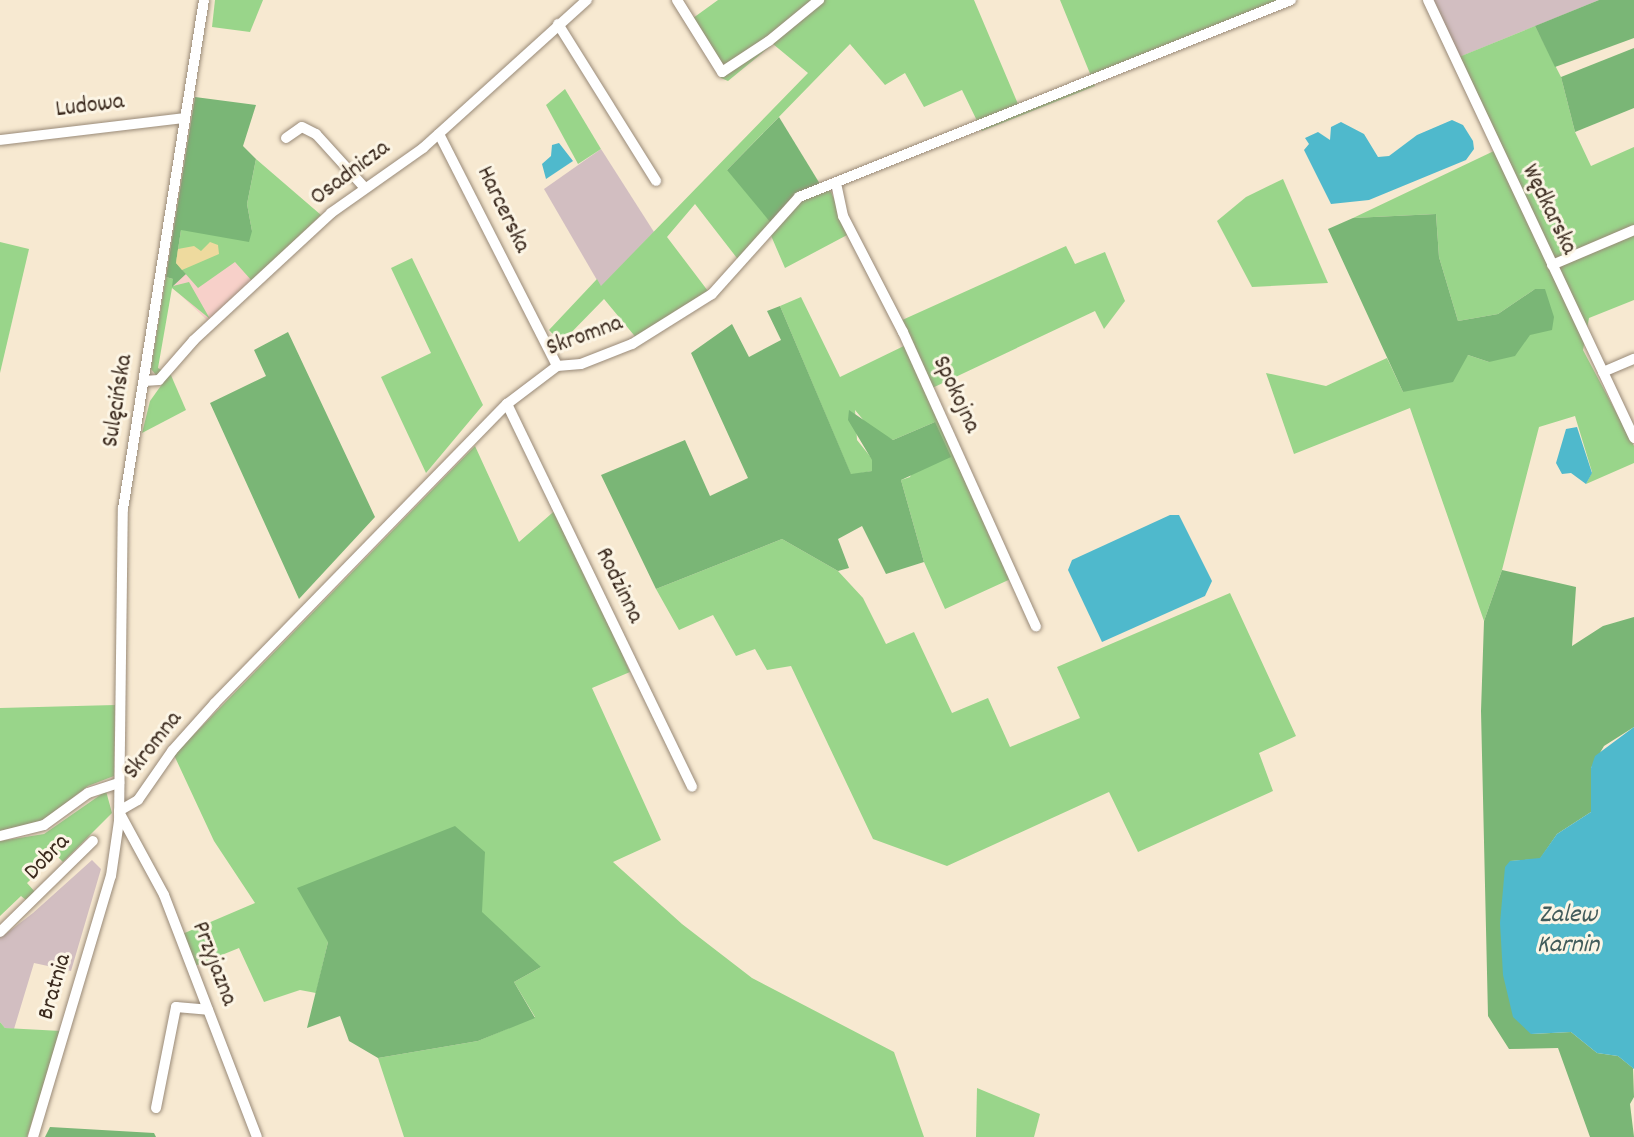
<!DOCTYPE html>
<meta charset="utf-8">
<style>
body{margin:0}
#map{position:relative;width:1634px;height:1137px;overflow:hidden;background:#f7e9d1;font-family:Dekko,sans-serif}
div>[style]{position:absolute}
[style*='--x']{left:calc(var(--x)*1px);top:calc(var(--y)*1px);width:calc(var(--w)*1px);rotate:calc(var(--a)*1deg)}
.built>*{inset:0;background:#f7d0c9}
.industrial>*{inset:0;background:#d2bec1}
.green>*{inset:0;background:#99d58a}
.forest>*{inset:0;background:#7ab676}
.sand>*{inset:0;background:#eeda9e}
.water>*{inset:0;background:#4fb9cc}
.roads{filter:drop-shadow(0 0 2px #998a78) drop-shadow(0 0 2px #998a78)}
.minor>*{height:10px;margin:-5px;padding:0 5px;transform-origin:5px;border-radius:5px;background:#fff}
span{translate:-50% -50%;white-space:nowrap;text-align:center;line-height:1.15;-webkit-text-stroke:6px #fcf5e5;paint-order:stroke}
.street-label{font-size:24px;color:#3b2a1e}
.water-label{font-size:26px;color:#425c5b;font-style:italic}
</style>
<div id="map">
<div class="built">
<i style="clip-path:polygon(181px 230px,288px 249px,208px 321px,172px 287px)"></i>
</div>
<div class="industrial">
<i style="clip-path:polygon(1431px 0,1599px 0,1457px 58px)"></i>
<i style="clip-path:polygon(601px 149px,654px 232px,601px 287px,544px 189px)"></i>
<i style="clip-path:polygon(92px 860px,101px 869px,71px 971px,34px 963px,14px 1029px,5px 1028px,0 1022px,0 934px,3px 936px,33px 913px)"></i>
</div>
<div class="green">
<i style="clip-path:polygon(215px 0,263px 0,250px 32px,212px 27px)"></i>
<i style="clip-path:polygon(718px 0,974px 0,1018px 104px,1091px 76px,1060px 0,1279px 0,1091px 77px,1095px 86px,982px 131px,962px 90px,924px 107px,905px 73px,885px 85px,850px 44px,727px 170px,820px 184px,831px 192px,849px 234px,785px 268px,769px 231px,740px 262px,695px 204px,667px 237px,711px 295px,638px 340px,604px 299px,561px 343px,549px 330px,597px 279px,601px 286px,808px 73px,773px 44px,728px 81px,721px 78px,689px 21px)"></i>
<i style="clip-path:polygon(1535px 26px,1561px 77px,1575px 132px,1591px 166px,1634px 147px,1634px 300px,1589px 318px,1583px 350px,1634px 446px,1634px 463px,1586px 484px,1592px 472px,1575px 416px,1539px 427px,1502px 570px,1484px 621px,1410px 408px,1294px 454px,1266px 373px,1326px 386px,1387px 358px,1403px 392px,1468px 355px,1489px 362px,1535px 289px,1498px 314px,1458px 321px,1439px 257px,1436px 214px,1353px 218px,1496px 150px,1454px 59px)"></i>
<i style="clip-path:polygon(565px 89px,601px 149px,578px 164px,546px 105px)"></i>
<i style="clip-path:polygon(256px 159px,321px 215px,252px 281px,235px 262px,198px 288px,176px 263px,181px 230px,252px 231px,247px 204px)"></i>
<i style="clip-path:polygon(1283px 179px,1328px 283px,1252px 287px,1217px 221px,1246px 197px)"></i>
<i style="clip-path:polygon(0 242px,29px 249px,0 373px)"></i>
<i style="clip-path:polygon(1066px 246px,1075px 264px,1105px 252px,1125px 301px,1104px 329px,1095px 311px,928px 390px,1015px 577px,945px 609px,924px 562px,901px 480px,910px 477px,935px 422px,893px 440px,870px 428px,855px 410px,857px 440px,873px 460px,872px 471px,851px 475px,780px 306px,801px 297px,840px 377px,910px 343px,900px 321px)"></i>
<i style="clip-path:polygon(412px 258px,483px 405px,426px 473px,381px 377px,431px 353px,391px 268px)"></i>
<i style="clip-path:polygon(166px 277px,173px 279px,173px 286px,189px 282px,210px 319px,172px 288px,158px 368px,163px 371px,156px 375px,151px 369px)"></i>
<i style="clip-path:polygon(170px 373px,186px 410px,142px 433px,150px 401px)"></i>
<i style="clip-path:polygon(475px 446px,519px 542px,559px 507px,630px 672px,592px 688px,661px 840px,613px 862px,682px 924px,752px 978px,894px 1052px,924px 1137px,404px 1137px,378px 1058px,478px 1041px,535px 1017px,514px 982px,541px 967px,328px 942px,316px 993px,300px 990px,264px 1002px,239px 948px,192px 967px,180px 935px,255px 903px,214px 841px,174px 755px)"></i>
<i style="clip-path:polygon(782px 539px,838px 571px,863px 598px,886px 644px,914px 632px,952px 713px,988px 698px,1010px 747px,1080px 718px,1057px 667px,1230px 593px,1296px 736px,1259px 753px,1273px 791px,1138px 852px,1109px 792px,947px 866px,873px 839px,791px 666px,767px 670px,755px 649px,736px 656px,713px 615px,679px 630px,656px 589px)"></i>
<i style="clip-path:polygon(115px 705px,114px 776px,88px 786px,42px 821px,0 831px,0 708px)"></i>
<i style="clip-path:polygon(106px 791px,112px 813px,63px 862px,56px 855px,27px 883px,36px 893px,26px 900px,21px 896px,0 916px,0 841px,44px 834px)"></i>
<i style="clip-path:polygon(0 1022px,5px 1028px,61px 1031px,27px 1137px,0 1137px)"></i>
<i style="clip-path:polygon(977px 1088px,1040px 1114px,1034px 1137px,976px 1137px)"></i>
</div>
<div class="forest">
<i style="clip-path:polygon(1599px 0,1634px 0,1634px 38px,1555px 67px,1535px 26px)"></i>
<i style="clip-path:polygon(1634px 48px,1634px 108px,1575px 132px,1561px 77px)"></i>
<i style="clip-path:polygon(195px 97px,256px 105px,243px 146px,256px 159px,247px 204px,252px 231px,249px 242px,181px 230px,176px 263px,186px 274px,172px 287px,173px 279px,166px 277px)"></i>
<i style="clip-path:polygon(779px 117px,820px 184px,771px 223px,727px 170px)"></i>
<i style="clip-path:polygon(1436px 214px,1439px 257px,1458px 321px,1498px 314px,1535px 289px,1545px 289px,1554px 317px,1552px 330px,1530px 335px,1515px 356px,1489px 362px,1468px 355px,1453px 382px,1403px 392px,1328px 229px,1353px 218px)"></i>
<i style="clip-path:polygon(780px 306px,851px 474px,872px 471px,872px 460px,848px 420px,849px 410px,893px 440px,935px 422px,951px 457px,901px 480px,924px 562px,886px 574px,862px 526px,838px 539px,849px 568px,838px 571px,782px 539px,656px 589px,601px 475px,685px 440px,710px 496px,748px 478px,691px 353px,732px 324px,749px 357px,781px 340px,767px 311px)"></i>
<i style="clip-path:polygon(288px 332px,375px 517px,299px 599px,210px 403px,266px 376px,254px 350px)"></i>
<i style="clip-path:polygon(1502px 570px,1576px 587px,1572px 646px,1603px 626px,1634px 617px,1634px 727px,1604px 746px,1591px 768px,1591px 812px,1557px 834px,1540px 859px,1510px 861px,1531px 1034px,1571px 1032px,1597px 1053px,1618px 1056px,1633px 1068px,1634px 1097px,1630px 1104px,1634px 1137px,1590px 1137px,1558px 1048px,1509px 1049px,1488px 1016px,1481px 711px,1484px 621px)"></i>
<i style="clip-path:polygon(455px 826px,485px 852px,482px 912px,541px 967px,514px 982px,535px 1018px,478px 1041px,378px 1058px,349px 1041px,340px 1016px,307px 1028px,328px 942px,297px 888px)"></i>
<i style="clip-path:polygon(50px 1127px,154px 1133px,156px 1137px,45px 1137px)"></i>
</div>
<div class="sand">
<i style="clip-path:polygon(210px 242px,218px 245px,219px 254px,182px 270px,176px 263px,178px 249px,194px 246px,201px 251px)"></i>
</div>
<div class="water">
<i style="clip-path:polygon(1452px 120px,1463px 125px,1473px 141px,1474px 149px,1466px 160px,1369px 200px,1331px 204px,1304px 150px,1309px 144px,1305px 138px,1318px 132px,1330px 140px,1331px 127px,1341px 122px,1364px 134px,1378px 157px,1389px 156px,1417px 135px)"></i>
<i style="clip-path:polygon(559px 143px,573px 161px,546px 179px,542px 164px,551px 156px,552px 145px)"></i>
<i style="clip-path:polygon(1577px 427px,1592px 473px,1586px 484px,1571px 473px,1562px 474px,1556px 463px,1566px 429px)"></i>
<i style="clip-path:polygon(1170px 515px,1179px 515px,1212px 581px,1205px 596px,1102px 642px,1068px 570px,1072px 560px)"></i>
<i style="clip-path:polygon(1634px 727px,1634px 1069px,1618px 1056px,1597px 1053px,1571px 1032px,1531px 1034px,1513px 1017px,1503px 975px,1500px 923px,1505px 867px,1510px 861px,1540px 858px,1557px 834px,1591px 812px,1591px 768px,1595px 756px)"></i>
</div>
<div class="roads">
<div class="minor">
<i style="--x:677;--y:0;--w:85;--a:58"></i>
<i style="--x:722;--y:72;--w:56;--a:-33.4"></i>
<i style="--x:769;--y:41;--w:65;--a:-39.4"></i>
<i style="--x:1428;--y:0;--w:484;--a:64.8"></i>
<i style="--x:558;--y:24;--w:185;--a:58"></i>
<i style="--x:439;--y:134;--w:260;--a:63"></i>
<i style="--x:286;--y:138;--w:19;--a:-35"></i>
<i style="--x:302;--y:127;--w:16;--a:27"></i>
<i style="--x:316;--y:134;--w:73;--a:47.8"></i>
<i style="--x:0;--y:140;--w:186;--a:-6.8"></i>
<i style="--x:836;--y:183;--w:34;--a:78"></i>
<i style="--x:843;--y:216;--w:131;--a:62.7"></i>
<i style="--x:903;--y:332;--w:323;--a:65.7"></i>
<i style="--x:1552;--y:265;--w:89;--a:-23.1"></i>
<i style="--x:1603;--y:372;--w:34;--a:-23"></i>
<i style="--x:144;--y:381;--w:15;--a:-4"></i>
<i style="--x:159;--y:380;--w:53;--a:-48.8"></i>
<i style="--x:194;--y:340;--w:187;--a:-42.8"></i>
<i style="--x:331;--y:213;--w:113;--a:-35.2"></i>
<i style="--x:423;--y:148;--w:221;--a:-42.1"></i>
<i style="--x:507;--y:404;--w:425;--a:64.2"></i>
<i style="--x:119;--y:811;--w:22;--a:-30"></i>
<i style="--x:138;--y:800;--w:60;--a:-55.2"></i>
<i style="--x:172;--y:751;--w:64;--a:-48.1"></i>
<i style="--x:215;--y:703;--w:418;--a:-45.7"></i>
<i style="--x:507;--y:404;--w:63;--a:-37.2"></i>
<i style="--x:557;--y:366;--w:24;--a:-5"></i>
<i style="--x:581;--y:364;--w:55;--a:-21.4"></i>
<i style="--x:632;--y:344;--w:94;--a:-32"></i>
<i style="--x:712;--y:294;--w:130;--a:-48.1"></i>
<i style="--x:799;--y:197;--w:530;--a:-21.82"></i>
<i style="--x:119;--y:812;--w:94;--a:61.5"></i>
<i style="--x:164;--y:895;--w:259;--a:69"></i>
<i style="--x:0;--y:836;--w:45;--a:-14"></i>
<i style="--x:44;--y:825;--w:54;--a:-36"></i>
<i style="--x:88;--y:793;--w:33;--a:-18"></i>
<i style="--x:0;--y:932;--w:130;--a:-44.4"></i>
<i style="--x:156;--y:1108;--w:103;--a:-78.8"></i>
<i style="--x:176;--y:1007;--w:32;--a:5"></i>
<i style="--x:33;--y:1137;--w:272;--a:-73.4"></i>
<i style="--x:111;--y:876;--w:56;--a:-81.7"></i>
<i style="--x:119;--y:821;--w:312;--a:-89.3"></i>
<i style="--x:123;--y:509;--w:515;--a:-80.96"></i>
</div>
</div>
<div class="street-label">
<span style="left:90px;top:107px;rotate:-7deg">Ludowa</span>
<span style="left:351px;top:174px;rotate:-37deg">Osadnicza</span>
<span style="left:502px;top:210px;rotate:64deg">Harcerska</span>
<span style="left:1548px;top:210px;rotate:64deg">Wędkarska</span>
<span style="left:585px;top:337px;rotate:-20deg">Skromna</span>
<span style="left:955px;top:395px;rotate:65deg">Spokojna</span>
<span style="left:119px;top:401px;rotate:-81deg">Sulęcińska</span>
<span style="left:618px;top:586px;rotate:64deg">Rodzinna</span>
<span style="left:154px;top:746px;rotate:-52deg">Skromna</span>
<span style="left:48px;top:858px;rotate:-46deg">Dobra</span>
<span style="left:213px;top:964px;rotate:69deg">Przyjazna</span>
<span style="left:56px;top:987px;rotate:-74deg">Bratnia</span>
</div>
<div class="water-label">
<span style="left:1568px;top:931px">Zalew<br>Karnin</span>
</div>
</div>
